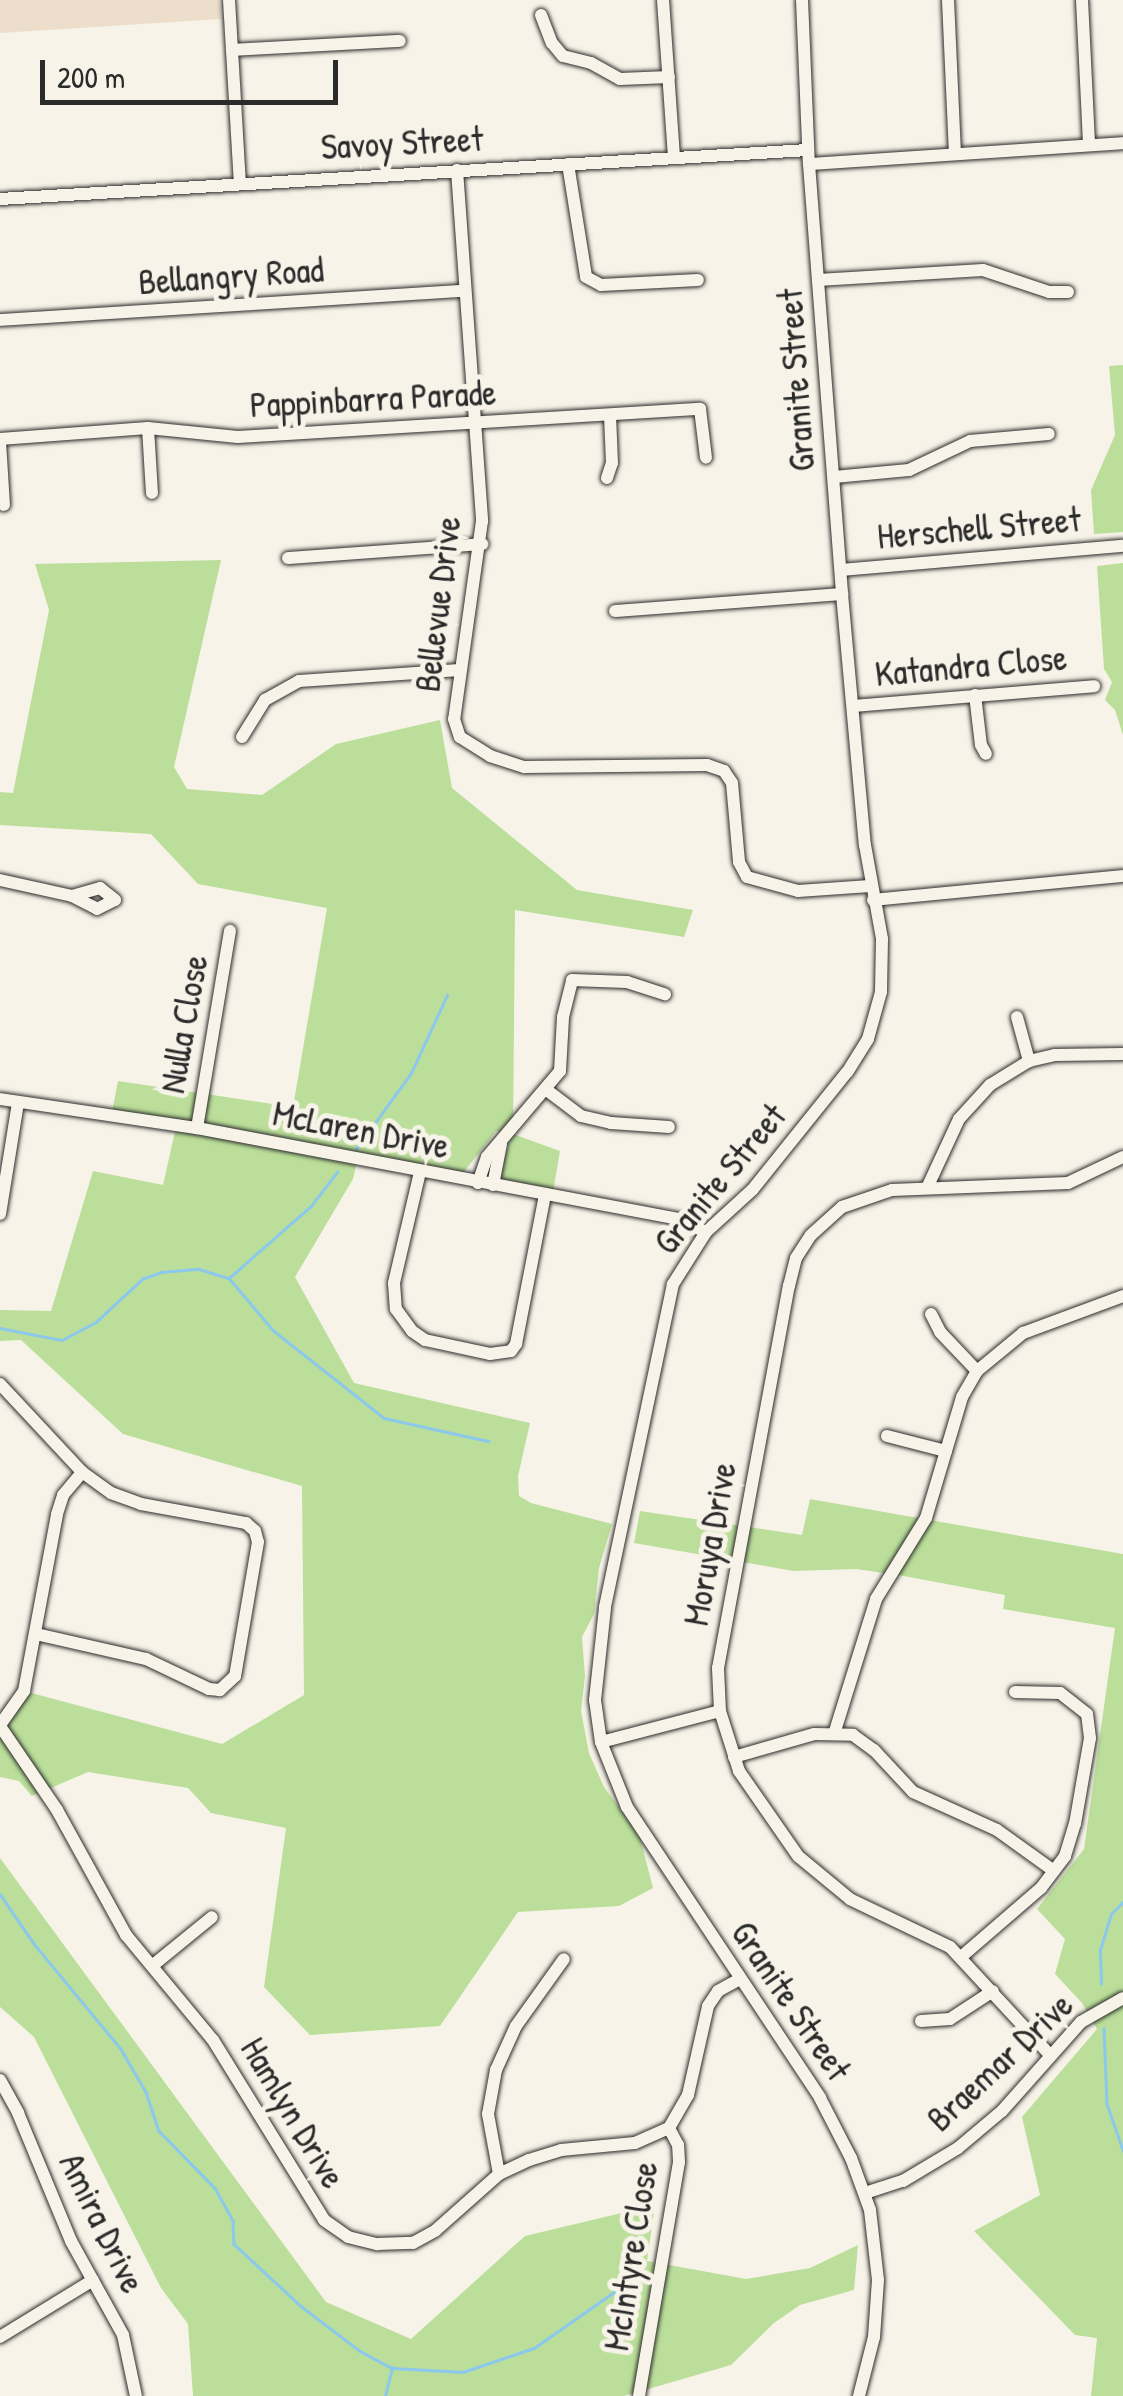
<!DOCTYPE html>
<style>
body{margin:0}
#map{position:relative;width:1123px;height:2396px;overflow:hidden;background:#f7f3e8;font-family:"Patrick Hand",sans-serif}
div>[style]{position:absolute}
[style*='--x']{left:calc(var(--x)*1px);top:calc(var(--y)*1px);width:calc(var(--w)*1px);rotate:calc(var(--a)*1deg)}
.built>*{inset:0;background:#ecdeca}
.green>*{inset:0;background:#bbdf9a}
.stream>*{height:2.5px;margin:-1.25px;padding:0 1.25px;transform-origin:1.25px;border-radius:1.25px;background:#8bc8eb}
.roads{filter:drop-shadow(0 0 2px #2b2b2b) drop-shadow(0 0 2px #2b2b2b)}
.minor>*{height:12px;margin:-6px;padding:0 6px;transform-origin:6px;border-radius:6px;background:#f7f3e8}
span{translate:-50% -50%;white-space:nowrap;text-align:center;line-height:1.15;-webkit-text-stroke:10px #f7f3e8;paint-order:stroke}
.street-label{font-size:35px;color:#2b2b2b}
.scale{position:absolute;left:40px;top:60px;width:298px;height:45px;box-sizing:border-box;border:5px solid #2b2b2b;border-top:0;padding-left:12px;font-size:30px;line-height:35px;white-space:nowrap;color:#2b2b2b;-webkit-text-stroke:8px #f7f3e8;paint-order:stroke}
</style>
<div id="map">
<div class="built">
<i style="clip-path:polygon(0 0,220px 0,221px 19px,0 33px)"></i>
</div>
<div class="green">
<i style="clip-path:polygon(1123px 365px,1123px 532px,1094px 534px,1091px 490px,1115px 435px,1109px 366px)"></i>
<i style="clip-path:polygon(221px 560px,174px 767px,187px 789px,262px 795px,336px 744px,440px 720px,452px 788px,577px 890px,693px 910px,684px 937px,515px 910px,513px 1134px,560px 1151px,553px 1192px,509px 1183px,499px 1175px,512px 1134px,496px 1131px,463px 1173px,357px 1161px,353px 1179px,295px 1277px,354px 1383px,530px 1423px,518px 1476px,519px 1496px,531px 1503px,612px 1524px,599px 1568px,594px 1614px,582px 1637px,585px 1676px,581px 1711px,589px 1753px,604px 1787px,639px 1834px,653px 1888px,619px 1906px,518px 1912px,440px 2026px,310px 2035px,264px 1987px,286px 1828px,211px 1813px,188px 1788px,88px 1772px,32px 1796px,19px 1781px,0 1777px,0 1725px,24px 1691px,222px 1744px,304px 1695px,302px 1486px,123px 1434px,21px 1340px,0 1341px,0 1310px,51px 1311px,93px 1171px,163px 1185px,176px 1127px,111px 1117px,118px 1081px,293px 1107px,327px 908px,198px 884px,151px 834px,0 825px,0 792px,13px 793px,49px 610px,35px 564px)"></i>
<i style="clip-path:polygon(1123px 563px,1123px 735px,1115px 710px,1105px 700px,1112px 682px,1104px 669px,1097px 566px)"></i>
<i style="clip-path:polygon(810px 1499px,1123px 1554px,1123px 2396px,1091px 2396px,1097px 2338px,1075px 2335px,974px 2231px,1040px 2195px,1022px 2117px,1097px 2029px,1082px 2003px,1055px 1974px,1065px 1939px,1037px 1909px,1084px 1849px,1115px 1628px,1003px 1609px,1005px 1595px,904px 1576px,856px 1569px,794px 1571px,634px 1543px,640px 1511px,802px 1535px)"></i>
<i style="clip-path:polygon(0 1858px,326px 2302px,411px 2339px,525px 2236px,655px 2205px,647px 2261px,746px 2279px,810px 2268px,858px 2245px,854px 2290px,800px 2305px,774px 2323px,731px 2365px,624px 2396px,193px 2396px,188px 2324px,161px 2288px,34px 2037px,0 2007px)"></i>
</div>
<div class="stream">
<i style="--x:356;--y:1149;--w:94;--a:-54.1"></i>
<i style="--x:411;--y:1073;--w:86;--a:-65.2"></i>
<i style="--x:229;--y:1278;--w:70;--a:49.7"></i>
<i style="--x:274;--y:1331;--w:140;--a:38.3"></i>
<i style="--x:384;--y:1418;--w:107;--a:12.5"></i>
<i style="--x:0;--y:1328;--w:63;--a:11"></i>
<i style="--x:62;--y:1340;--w:40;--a:-28"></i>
<i style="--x:97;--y:1321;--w:62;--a:-43"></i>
<i style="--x:142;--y:1279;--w:20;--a:-20"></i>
<i style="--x:161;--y:1272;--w:38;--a:-5"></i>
<i style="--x:199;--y:1269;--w:31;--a:17"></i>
<i style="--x:229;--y:1278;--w:109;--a:-41.3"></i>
<i style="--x:311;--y:1206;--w:43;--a:-52.6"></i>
<i style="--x:0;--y:1894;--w:62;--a:55.5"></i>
<i style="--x:35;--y:1945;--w:135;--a:50.4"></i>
<i style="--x:121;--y:2049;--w:50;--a:59.8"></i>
<i style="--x:146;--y:2092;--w:41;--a:71.6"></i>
<i style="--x:159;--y:2131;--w:80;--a:45.5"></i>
<i style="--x:215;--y:2188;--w:38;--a:61"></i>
<i style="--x:233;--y:2221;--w:23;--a:88"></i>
<i style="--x:234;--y:2244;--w:91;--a:42.8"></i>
<i style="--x:301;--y:2306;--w:74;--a:37.3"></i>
<i style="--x:360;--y:2351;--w:36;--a:28"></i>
<i style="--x:392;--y:2368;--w:71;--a:3.2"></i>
<i style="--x:463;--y:2372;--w:75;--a:-18.7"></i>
<i style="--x:534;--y:2348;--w:98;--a:-35"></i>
<i style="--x:614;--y:2292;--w:27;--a:-27"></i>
<i style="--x:1101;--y:1984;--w:34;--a:-92"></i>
<i style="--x:1100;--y:1950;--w:38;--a:-73"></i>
<i style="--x:1111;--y:1914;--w:17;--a:-45"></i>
<i style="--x:1104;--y:2028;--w:76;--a:87.7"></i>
<i style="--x:1107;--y:2104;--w:49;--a:70.8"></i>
<i style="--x:385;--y:2396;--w:29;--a:-76"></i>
</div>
<div class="roads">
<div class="minor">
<i style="--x:229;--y:0;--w:183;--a:86.6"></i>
<i style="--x:663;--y:0;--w:158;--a:86"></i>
<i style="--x:802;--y:0;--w:164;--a:87.6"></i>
<i style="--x:809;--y:164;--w:431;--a:85.6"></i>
<i style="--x:842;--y:594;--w:252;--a:84.8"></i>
<i style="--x:865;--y:845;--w:96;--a:79.7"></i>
<i style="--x:882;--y:939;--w:53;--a:91.1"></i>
<i style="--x:881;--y:992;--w:49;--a:105.5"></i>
<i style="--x:868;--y:1039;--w:39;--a:122"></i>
<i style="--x:847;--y:1072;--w:151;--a:128.8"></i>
<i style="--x:752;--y:1190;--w:62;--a:137.6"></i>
<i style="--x:706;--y:1232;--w:62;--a:122.4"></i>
<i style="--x:673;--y:1284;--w:331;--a:101.9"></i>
<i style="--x:605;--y:1608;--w:93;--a:96.2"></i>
<i style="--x:595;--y:1700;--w:42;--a:81.9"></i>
<i style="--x:601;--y:1742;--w:70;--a:68.2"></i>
<i style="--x:627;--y:1807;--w:349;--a:56.4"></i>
<i style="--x:820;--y:2098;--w:68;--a:62.7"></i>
<i style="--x:851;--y:2158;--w:55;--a:69.9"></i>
<i style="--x:870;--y:2210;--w:70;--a:83.5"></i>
<i style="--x:878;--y:2280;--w:57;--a:94"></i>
<i style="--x:874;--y:2337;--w:61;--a:104.3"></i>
<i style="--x:948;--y:0;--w:152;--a:87.4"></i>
<i style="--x:1082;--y:0;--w:145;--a:87.2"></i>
<i style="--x:541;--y:15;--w:30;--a:69"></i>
<i style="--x:552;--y:43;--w:17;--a:50"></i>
<i style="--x:563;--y:56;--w:29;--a:14"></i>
<i style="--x:591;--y:63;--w:33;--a:29"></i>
<i style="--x:620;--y:79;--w:49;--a:-2.3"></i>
<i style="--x:232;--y:50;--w:168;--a:-3.1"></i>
<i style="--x:568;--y:164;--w:114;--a:80.9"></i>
<i style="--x:586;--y:277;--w:17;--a:28"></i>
<i style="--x:601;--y:285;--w:97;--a:-3"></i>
<i style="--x:809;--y:164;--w:315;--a:-3.8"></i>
<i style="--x:457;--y:170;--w:352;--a:85.9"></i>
<i style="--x:482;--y:521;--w:200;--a:98"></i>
<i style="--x:454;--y:719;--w:19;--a:72"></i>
<i style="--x:460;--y:737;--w:36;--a:32"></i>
<i style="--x:490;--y:756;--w:36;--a:18"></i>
<i style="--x:524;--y:767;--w:183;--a:-0.6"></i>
<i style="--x:707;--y:765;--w:18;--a:19"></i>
<i style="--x:724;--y:771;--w:14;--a:56"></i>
<i style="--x:732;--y:783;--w:79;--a:84.9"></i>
<i style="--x:739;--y:862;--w:17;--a:62"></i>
<i style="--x:747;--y:877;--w:53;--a:15.4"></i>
<i style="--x:798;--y:891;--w:72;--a:-4"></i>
<i style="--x:0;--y:199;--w:809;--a:-3.47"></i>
<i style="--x:818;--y:280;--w:165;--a:-3.5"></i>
<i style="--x:983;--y:270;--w:70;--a:18.4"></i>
<i style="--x:1049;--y:292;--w:19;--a:0"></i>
<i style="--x:0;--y:320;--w:466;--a:-3.6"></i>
<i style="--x:148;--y:428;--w:65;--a:86.5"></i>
<i style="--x:0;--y:439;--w:148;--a:-4.3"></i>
<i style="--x:148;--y:428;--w:90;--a:5.7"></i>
<i style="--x:238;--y:437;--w:463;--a:-3.5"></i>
<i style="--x:700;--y:409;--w:49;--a:83"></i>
<i style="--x:0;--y:442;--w:63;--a:86.4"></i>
<i style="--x:834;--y:477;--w:75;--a:-5.3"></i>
<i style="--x:909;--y:470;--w:68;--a:-25.4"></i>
<i style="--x:970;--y:441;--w:79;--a:-5.1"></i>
<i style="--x:607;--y:478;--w:16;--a:-72"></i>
<i style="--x:612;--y:463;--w:48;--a:-92.4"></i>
<i style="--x:288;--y:558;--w:195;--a:-4.1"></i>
<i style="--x:841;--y:570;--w:283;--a:-4.9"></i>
<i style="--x:615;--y:611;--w:228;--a:-4.3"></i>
<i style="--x:975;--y:695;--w:50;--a:83.2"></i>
<i style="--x:981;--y:745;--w:10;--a:61"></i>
<i style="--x:853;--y:706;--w:242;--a:-4.7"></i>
<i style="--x:242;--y:737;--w:44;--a:-58.1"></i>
<i style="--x:265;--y:700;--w:39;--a:-29"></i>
<i style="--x:299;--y:681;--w:161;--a:-3.9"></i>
<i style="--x:0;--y:880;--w:74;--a:12.5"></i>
<i style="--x:72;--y:896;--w:28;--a:27"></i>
<i style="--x:97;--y:909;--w:20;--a:-27"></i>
<i style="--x:115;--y:900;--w:19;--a:-141"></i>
<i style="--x:100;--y:888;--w:29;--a:164"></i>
<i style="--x:873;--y:900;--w:251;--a:-5.5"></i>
<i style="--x:1017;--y:1017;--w:46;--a:74.7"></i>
<i style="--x:548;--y:1091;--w:41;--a:37.1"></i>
<i style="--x:581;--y:1116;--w:31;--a:13"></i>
<i style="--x:611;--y:1123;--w:58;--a:3.9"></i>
<i style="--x:0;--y:1099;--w:199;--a:8.4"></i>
<i style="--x:197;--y:1128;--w:491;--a:10.7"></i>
<i style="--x:679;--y:1219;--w:30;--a:26"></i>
<i style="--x:197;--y:1128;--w:200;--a:-80.5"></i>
<i style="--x:420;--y:1172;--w:114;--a:103.2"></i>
<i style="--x:394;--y:1283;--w:26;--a:86"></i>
<i style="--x:396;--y:1309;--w:27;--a:54"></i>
<i style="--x:412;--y:1331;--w:16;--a:35"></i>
<i style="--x:425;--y:1340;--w:66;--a:12.2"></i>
<i style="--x:490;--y:1354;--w:21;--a:-8"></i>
<i style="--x:511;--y:1351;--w:9;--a:-54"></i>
<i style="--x:516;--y:1344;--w:152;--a:-79"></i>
<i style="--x:478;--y:1183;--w:28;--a:-71"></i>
<i style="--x:487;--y:1157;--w:113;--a:-49.7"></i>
<i style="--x:560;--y:1071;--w:54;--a:-86.8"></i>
<i style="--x:563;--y:1017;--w:38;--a:-76"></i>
<i style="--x:572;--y:980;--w:55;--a:2.1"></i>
<i style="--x:627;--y:982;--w:40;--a:18"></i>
<i style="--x:493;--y:1185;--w:42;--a:-79"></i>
<i style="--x:927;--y:1188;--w:76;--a:-65.1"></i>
<i style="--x:959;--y:1119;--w:46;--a:-47.6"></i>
<i style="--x:990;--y:1085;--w:46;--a:-31.6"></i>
<i style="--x:1029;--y:1061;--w:27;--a:-13"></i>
<i style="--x:1055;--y:1055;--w:68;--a:-0.8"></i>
<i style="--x:0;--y:1214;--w:112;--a:-80.8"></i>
<i style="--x:931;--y:1314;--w:20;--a:63"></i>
<i style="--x:940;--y:1332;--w:54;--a:46.5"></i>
<i style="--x:0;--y:1384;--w:120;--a:47"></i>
<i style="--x:82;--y:1472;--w:36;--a:36"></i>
<i style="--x:111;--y:1493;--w:32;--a:20"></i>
<i style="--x:141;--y:1504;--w:107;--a:10.3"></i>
<i style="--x:246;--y:1523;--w:12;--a:42"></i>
<i style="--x:255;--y:1531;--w:11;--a:75"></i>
<i style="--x:258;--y:1542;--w:136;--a:99.7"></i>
<i style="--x:235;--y:1676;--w:21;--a:137"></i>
<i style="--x:220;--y:1690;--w:11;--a:-175"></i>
<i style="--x:209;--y:1689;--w:70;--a:-154.5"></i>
<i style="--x:146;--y:1659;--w:113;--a:-167.2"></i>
<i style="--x:887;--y:1436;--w:61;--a:14.3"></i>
<i style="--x:0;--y:1725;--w:42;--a:-54.8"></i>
<i style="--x:24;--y:1691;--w:180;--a:-79.4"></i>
<i style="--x:57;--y:1514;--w:20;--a:-72"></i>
<i style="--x:63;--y:1495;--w:30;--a:-50"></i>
<i style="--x:0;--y:1726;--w:102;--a:55.8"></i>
<i style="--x:57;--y:1810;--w:143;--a:61.1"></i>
<i style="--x:126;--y:1935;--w:136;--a:50.4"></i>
<i style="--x:213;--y:2040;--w:211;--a:58.3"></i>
<i style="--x:324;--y:2220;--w:29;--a:35"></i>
<i style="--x:348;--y:2237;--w:30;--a:14"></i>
<i style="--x:377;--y:2244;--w:36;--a:-2"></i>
<i style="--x:413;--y:2243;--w:26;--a:-29"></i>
<i style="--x:436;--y:2230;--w:84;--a:-41.6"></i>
<i style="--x:499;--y:2174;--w:33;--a:-25"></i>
<i style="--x:529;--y:2160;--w:34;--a:-17"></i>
<i style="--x:561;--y:2150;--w:74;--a:-5.4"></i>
<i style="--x:635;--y:2143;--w:37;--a:-24"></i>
<i style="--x:669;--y:2128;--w:38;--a:-60"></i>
<i style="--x:688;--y:2095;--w:91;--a:-77.3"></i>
<i style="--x:708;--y:2006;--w:18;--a:-56"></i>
<i style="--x:718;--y:1991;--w:25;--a:-29"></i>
<i style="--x:835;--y:1731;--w:138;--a:-72.7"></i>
<i style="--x:876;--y:1599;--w:95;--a:-58.3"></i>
<i style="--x:926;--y:1518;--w:126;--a:-73.4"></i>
<i style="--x:962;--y:1397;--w:30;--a:-60"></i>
<i style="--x:977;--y:1371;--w:60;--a:-39.6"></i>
<i style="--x:1023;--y:1333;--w:107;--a:-20.3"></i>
<i style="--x:601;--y:1742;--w:123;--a:-14.6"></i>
<i style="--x:734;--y:1757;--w:83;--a:-16"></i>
<i style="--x:814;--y:1734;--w:39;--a:1"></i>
<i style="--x:853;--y:1735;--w:26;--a:36"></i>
<i style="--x:874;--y:1750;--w:57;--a:47.1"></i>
<i style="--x:913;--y:1792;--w:92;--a:24.3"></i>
<i style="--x:997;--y:1830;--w:70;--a:35.7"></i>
<i style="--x:961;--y:1957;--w:106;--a:-40.8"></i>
<i style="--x:1041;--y:1888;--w:40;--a:-53"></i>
<i style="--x:1065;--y:1856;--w:34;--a:-73"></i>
<i style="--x:1075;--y:1824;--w:87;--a:-80.1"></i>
<i style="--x:1090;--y:1738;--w:24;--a:-97"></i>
<i style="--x:1087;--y:1714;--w:34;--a:-142"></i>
<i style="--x:1060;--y:1693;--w:45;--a:-178.7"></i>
<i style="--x:152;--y:1966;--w:77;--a:-39.2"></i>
<i style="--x:921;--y:2021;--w:29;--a:-4"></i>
<i style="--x:950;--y:2019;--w:51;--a:-33.1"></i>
<i style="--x:1050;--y:2055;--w:147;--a:-132.8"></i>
<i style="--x:950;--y:1947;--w:111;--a:-154.4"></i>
<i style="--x:850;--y:1899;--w:67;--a:-140.4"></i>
<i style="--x:798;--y:1856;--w:103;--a:-124.8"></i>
<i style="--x:739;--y:1771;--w:63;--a:-107.6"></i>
<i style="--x:720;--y:1711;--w:43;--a:-92.7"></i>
<i style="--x:718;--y:1668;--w:389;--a:-79.5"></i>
<i style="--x:789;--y:1286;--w:29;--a:-76"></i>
<i style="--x:796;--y:1258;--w:27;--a:-57"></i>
<i style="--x:811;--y:1235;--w:42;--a:-42.1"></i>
<i style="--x:842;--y:1207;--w:53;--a:-18.8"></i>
<i style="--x:892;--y:1190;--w:176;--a:-2.3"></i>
<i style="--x:1068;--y:1183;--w:61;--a:-25.3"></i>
<i style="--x:0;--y:2080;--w:38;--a:61"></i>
<i style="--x:18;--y:2113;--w:139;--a:67.5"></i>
<i style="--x:71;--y:2241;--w:107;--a:61"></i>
<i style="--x:123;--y:2335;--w:62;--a:78"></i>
<i style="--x:499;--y:2174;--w:61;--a:-100.4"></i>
<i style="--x:488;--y:2114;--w:45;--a:-79.7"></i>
<i style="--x:496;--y:2070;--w:48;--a:-65.6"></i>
<i style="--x:516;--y:2026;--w:82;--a:-54.4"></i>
<i style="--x:865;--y:2193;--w:40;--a:-18"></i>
<i style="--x:903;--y:2181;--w:64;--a:-31"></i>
<i style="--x:958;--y:2148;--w:57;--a:-40.1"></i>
<i style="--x:1002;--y:2111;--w:119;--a:-48.4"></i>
<i style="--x:1081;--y:2022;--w:48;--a:-29.7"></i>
<i style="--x:0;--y:2337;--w:109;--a:-31.5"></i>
<i style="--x:639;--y:2396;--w:237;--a:-80.3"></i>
<i style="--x:679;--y:2162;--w:17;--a:-93"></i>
<i style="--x:678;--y:2145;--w:19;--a:-118"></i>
</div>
</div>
<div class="street-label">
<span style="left:402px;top:143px;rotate:-3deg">Savoy Street</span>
<span style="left:231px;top:276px;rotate:-4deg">Bellangry Road</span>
<span style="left:796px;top:380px;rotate:-94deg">Granite Street</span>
<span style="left:373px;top:399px;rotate:-3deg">Pappinbarra Parade</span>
<span style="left:979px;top:528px;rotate:-5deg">Herschell Street</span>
<span style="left:438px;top:604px;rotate:-83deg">Bellevue Drive</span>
<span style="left:971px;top:666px;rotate:-5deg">Katandra Close</span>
<span style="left:184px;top:1024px;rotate:-80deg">Nulla Close</span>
<span style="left:361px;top:1130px;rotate:11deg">McLaren Drive</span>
<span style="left:720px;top:1179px;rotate:-50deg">Granite Street</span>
<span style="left:710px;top:1544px;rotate:-80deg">Moruya Drive</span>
<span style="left:791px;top:2001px;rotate:56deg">Granite Street</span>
<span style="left:1000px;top:2062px;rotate:-43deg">Braemar Drive</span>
<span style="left:293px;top:2113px;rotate:59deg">Hamlyn Drive</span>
<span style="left:102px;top:2223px;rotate:64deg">Amira Drive</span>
<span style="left:631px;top:2256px;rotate:-81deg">McIntyre Close</span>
</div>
<div class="scale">200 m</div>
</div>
